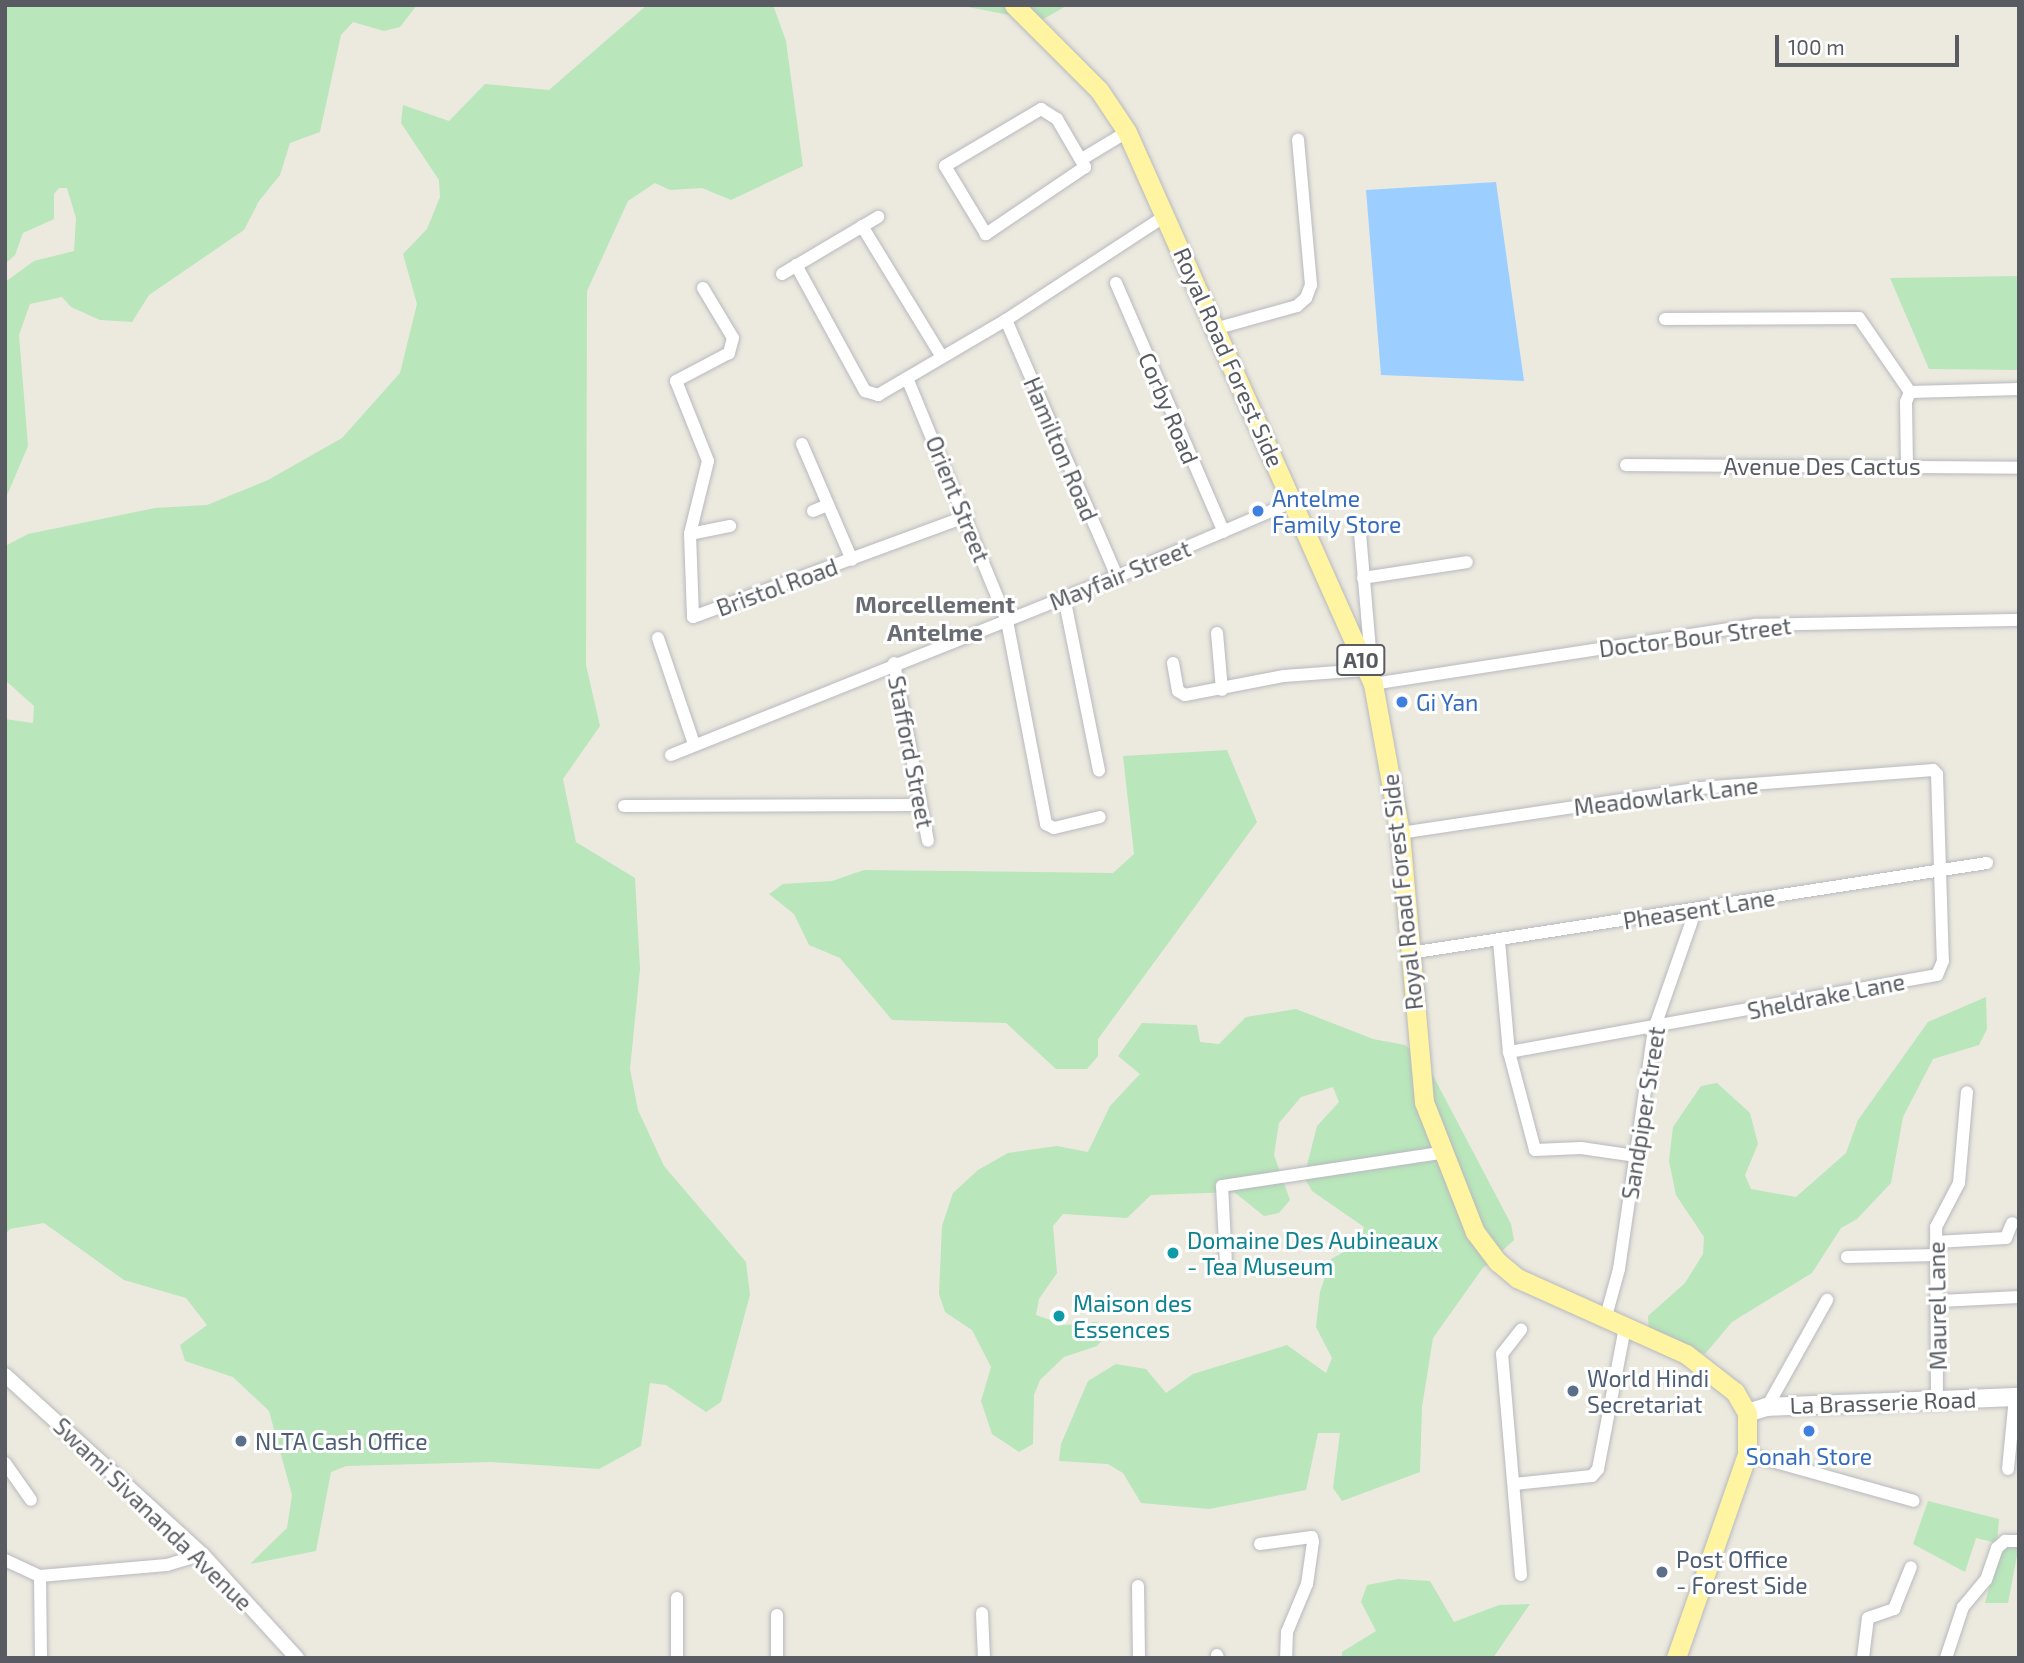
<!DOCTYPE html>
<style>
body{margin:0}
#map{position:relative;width:2024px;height:1663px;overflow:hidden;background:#eceadf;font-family:"Exo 2",sans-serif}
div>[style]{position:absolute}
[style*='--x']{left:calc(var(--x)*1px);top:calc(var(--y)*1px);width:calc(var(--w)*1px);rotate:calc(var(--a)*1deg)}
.green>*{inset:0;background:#b9e6bb}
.water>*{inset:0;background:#9ccfff}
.roads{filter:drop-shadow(0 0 2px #b7b9bf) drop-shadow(0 0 2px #b7b9bf)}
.minor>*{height:12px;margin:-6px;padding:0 6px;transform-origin:6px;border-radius:6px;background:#fff}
.tertiary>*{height:14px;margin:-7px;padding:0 7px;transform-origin:7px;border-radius:7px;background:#fff}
.secondary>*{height:18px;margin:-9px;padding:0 9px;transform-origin:9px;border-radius:9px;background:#fff}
.primary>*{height:19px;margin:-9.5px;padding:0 9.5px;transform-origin:9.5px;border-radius:9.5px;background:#fff4a1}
.dots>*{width:19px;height:19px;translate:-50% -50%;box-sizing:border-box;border:4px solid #fff;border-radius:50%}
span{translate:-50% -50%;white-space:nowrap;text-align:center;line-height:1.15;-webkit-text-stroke:6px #fff;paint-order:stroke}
.shield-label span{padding:2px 5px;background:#fff;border:2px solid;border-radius:5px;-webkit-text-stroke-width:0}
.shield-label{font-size:21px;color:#585b61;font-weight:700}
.street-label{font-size:23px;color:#585b61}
.shop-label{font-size:23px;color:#366cbe}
.left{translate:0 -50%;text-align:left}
.culture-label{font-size:23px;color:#0d838f}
.service-label{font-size:23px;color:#4e5e75}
.neighbourhood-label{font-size:24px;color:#696d73;font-weight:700}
.frame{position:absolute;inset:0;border:7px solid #585b61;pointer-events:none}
.scale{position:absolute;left:1775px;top:35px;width:184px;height:32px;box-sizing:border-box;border:4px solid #585b61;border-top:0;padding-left:9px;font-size:21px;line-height:24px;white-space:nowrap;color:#585b61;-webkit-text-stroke:5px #fff;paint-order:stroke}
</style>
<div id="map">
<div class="green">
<i style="clip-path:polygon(5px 5px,417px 5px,400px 27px,384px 31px,353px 22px,341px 35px,320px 132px,290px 143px,280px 175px,259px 201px,244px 230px,149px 295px,132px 322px,100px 320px,71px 307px,62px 297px,30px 304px,19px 335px,28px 446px,5px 500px,5px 282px,34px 261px,74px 251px,76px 218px,67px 188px,59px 188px,54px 194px,54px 219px,23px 233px,15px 255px,5px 264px)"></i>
<i style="clip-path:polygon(647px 5px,773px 5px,786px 41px,803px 166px,731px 200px,702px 188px,670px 190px,655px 183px,628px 201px,587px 291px,586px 665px,600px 726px,563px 779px,576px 842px,635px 878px,640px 969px,630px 1069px,638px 1110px,664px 1166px,746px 1262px,750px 1295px,721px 1402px,706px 1412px,666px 1385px,650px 1383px,641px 1446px,599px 1469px,491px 1462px,346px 1466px,331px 1472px,316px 1551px,250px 1564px,287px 1528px,292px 1495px,269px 1411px,233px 1377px,185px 1361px,180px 1345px,207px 1325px,186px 1298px,124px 1280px,44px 1223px,10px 1229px,5px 1234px,5px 719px,33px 723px,34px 706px,5px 680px,5px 546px,28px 534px,155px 508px,207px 505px,268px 480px,342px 438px,400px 373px,417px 304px,403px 254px,427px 229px,440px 197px,439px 180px,401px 123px,403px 105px,449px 121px,485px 84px,549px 90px)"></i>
<i style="clip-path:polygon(958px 5px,1068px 5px,1040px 21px)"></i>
<i style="clip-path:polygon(2019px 276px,2019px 370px,1929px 369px,1890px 278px)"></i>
<i style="clip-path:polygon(1227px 750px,1257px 822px,1098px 1039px,1098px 1056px,1087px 1069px,1056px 1069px,1006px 1023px,892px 1020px,840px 958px,809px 945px,794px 914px,769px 894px,783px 884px,832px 881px,864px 870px,1113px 873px,1134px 854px,1123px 756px)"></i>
<i style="clip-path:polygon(1986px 997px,1987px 1029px,1979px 1045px,1933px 1059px,1903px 1117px,1891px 1183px,1857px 1219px,1841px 1228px,1812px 1273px,1732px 1322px,1705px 1354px,1649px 1334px,1648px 1316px,1685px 1283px,1703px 1254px,1704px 1237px,1676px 1195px,1669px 1161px,1673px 1127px,1701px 1086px,1717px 1083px,1750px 1113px,1758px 1144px,1745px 1175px,1751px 1189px,1796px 1197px,1846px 1153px,1858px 1120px,1928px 1022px)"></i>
<i style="clip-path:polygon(1296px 1009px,1373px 1039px,1405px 1045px,1428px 1066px,1511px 1224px,1514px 1240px,1482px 1269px,1433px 1338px,1422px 1407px,1420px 1472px,1342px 1501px,1333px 1488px,1340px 1433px,1318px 1433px,1306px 1490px,1209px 1509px,1141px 1503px,1123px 1473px,1108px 1464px,1059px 1461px,1061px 1444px,1088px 1381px,1116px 1364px,1146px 1369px,1166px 1393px,1193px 1374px,1287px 1345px,1326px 1373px,1332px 1358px,1316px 1327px,1320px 1292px,1331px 1259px,1359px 1244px,1364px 1227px,1312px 1191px,1304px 1177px,1317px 1126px,1339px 1102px,1333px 1087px,1301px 1097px,1279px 1123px,1274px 1155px,1290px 1200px,1279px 1213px,1264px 1216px,1234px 1192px,1151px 1195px,1127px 1218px,1063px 1214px,1053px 1226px,1057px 1273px,1039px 1299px,1036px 1315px,1065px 1325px,1097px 1322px,1108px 1334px,1097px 1346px,1064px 1357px,1040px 1380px,1034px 1395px,1033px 1444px,1019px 1452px,992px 1434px,981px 1401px,991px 1367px,972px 1330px,945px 1312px,939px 1294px,942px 1226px,953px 1193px,978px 1170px,1008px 1153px,1057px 1146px,1088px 1152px,1110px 1106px,1140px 1074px,1118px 1056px,1142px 1023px,1197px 1025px,1200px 1042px,1219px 1044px,1246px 1017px)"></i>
<i style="clip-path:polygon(1928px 1501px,1999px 1519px,1997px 1543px,1976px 1538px,1965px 1572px,1913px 1544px)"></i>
<i style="clip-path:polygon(2019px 1545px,2008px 1603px,1985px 1603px,2000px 1547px)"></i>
<i style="clip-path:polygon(1398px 1579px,1430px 1581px,1454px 1622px,1499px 1605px,1530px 1604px,1493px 1658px,1342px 1658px,1342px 1652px,1376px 1631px,1361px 1602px,1367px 1585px)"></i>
</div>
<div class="water">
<i style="clip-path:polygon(1496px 182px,1524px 381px,1381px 375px,1366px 190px)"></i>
</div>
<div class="roads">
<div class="minor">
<i style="--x:1041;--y:109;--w:19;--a:32"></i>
<i style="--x:1057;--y:119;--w:56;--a:59.7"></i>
<i style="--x:1085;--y:167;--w:120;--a:145.9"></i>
<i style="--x:986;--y:234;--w:79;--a:-121.1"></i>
<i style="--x:945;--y:166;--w:112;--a:-30.7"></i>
<i style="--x:1082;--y:159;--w:52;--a:-31"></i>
<i style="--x:862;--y:226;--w:153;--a:58.6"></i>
<i style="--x:796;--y:265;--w:144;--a:61.3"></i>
<i style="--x:865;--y:391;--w:14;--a:17"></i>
<i style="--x:878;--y:395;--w:148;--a:-30.4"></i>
<i style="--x:1006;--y:320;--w:190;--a:-33.2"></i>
<i style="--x:782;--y:274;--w:112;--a:-30.7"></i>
<i style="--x:1116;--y:283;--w:271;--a:66.6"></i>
<i style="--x:703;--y:288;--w:58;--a:59"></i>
<i style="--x:733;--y:338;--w:16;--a:105"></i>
<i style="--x:729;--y:353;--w:60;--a:152.2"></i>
<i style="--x:676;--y:381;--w:86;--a:68.2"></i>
<i style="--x:708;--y:461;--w:75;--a:103.9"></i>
<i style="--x:690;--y:534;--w:83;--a:87.9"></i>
<i style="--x:693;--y:617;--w:292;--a:-20.2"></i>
<i style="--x:1665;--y:319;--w:194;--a:-0.3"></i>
<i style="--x:1859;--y:318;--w:90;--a:55.4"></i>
<i style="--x:1006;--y:320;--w:280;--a:66.6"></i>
<i style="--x:1218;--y:328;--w:82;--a:-15.6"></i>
<i style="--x:1297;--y:306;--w:12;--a:-42"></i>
<i style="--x:1306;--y:298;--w:14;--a:-69"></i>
<i style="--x:1311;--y:285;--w:146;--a:-95.1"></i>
<i style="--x:907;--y:378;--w:263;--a:67.6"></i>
<i style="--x:1007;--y:621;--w:207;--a:79.1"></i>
<i style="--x:1046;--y:824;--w:9;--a:27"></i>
<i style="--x:1054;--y:828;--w:47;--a:-13.4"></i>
<i style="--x:1910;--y:392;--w:109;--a:-1.6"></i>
<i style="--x:802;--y:444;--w:126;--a:66.7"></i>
<i style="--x:1626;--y:465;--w:393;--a:0.4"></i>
<i style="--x:1907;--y:467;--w:65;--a:-90.9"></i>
<i style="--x:1906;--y:402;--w:11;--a:-68"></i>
<i style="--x:813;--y:511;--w:16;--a:-22"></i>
<i style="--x:1360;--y:533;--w:152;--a:85.1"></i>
<i style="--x:1373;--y:684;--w:387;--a:-8.8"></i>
<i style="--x:1755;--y:625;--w:264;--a:-1.1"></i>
<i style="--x:690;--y:534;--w:41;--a:-11.3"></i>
<i style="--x:1363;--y:578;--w:105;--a:-8.7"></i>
<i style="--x:1064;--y:597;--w:177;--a:78.6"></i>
<i style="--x:1217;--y:633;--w:57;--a:85"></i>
<i style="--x:658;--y:638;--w:112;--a:71.2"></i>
<i style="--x:894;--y:663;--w:181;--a:79.2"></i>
<i style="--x:1173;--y:663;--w:28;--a:80"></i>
<i style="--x:1178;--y:691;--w:8;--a:30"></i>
<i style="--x:1185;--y:695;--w:101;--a:-10.9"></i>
<i style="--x:1284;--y:676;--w:81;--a:-4.2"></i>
<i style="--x:671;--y:755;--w:480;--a:-21.8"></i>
<i style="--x:1117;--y:577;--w:193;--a:-23.2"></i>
<i style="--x:624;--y:806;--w:297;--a:-0.2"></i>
<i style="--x:1400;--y:833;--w:303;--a:-8.5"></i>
<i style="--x:1700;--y:788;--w:234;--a:-4.4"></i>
<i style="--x:1933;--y:770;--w:6;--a:45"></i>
<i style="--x:1937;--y:774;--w:187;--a:88.2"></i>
<i style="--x:1943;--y:961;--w:15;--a:113"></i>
<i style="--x:1937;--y:975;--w:435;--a:169.8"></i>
<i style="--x:1499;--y:941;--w:111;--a:84.9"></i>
<i style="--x:1509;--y:1052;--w:101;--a:75.1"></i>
<i style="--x:1535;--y:1150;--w:46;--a:-2.5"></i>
<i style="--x:1581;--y:1148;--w:56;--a:8.3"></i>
<i style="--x:1410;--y:953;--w:584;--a:-8.87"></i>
<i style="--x:1936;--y:1242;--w:70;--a:-3.3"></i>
<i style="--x:2006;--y:1238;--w:16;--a:-68"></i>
<i style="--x:1847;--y:1257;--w:91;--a:-1.3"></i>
<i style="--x:1226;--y:1264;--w:78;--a:-92.9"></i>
<i style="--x:1222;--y:1186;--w:221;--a:-8.6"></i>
<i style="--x:1940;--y:1301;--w:79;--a:-2.9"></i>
<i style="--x:1605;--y:1320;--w:53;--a:-74.6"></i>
<i style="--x:1619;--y:1269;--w:243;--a:-81.7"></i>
<i style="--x:1654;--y:1029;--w:127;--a:-70.7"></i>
<i style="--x:1937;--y:1400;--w:173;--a:-90.3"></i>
<i style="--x:1936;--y:1227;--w:50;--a:-62.4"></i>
<i style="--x:1959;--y:1183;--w:91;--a:-85"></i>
<i style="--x:1767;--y:1407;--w:123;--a:-60.7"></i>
<i style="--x:1747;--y:1454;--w:173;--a:15.7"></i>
<i style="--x:5;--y:1463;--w:45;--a:54.9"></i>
<i style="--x:2008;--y:1469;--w:72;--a:-84.4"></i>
<i style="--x:1514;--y:1484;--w:78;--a:-5.9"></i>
<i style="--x:1592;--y:1476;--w:9;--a:-49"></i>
<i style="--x:1598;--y:1469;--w:144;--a:-79.2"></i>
<i style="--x:1260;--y:1544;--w:52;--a:-7.7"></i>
<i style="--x:1312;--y:1537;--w:5;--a:79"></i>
<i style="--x:1313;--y:1542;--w:42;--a:98.1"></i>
<i style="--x:1307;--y:1584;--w:52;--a:112.6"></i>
<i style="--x:1287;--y:1632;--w:26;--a:92"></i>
<i style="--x:5;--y:1560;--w:38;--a:25"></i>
<i style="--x:40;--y:1576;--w:127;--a:-5"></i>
<i style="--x:167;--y:1565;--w:37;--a:-17"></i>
<i style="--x:1521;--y:1575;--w:222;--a:-94.9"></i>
<i style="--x:1502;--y:1354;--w:31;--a:-52"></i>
<i style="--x:40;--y:1576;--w:82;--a:89.3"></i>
<i style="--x:1138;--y:1586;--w:72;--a:89.2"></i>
<i style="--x:677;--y:1598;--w:60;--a:90"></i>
<i style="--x:982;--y:1613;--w:45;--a:87.5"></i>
<i style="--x:1217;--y:1655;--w:3;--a:72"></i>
<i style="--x:777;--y:1658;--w:43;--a:-90"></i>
<i style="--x:1863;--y:1658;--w:40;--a:-82.9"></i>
<i style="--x:1868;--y:1618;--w:28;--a:-19"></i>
<i style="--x:1894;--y:1609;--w:45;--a:-68"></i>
<i style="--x:1946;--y:1658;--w:54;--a:-71.6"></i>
<i style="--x:1963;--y:1607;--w:35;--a:-50"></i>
<i style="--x:1986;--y:1580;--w:34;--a:-71"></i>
<i style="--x:1997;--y:1548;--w:11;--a:-41"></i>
<i style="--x:2005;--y:1541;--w:14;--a:0"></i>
</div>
<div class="tertiary">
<i style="--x:5;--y:1375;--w:266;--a:42.3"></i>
<i style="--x:202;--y:1554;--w:141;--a:47.6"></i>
</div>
<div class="secondary">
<i style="--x:1747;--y:1413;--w:21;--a:-17"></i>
<i style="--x:1767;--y:1407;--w:252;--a:-2.3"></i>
</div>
<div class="primary">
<i style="--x:1014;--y:5;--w:120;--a:45"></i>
<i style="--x:1099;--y:90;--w:50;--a:56.3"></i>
<i style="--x:1127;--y:132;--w:604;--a:65.98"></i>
<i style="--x:1373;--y:684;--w:151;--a:79.7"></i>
<i style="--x:1400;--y:833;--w:270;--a:84.9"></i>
<i style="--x:1424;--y:1102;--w:140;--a:68.6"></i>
<i style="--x:1475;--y:1232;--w:38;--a:53"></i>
<i style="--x:1498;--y:1262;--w:25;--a:40"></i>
<i style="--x:1517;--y:1278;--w:185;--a:24.2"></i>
<i style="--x:1686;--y:1354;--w:62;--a:37.8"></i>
<i style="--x:1735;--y:1392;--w:24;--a:60"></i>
<i style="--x:1747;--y:1413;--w:41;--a:90"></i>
<i style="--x:1747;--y:1454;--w:216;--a:109.2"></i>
</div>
</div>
<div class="dots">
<i style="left:1258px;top:511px;background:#3f7fe0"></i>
<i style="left:1402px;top:702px;background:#3f7fe0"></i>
<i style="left:1173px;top:1253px;background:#0f9aa8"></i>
<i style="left:1059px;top:1316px;background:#0f9aa8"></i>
<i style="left:1573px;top:1391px;background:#5c6f8a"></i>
<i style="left:1809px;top:1431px;background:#3f7fe0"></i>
<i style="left:241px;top:1441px;background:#5c6f8a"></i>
<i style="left:1662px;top:1572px;background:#5c6f8a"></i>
</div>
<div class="shield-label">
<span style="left:1361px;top:660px">A10</span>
</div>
<div class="street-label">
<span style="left:1229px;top:357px;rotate:66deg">Royal Road Forest Side</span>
<span style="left:1169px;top:408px;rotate:67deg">Corby Road</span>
<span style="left:1061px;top:449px;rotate:67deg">Hamilton Road</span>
<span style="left:1822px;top:466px">Avenue Des Cactus</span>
<span style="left:958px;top:499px;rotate:68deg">Orient Street</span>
<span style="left:1120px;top:575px;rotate:-22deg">Mayfair Street</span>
<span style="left:777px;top:587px;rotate:-20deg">Bristol Road</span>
<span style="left:1695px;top:637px;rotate:-7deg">Doctor Bour Street</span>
<span style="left:911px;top:752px;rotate:79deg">Stafford Street</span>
<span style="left:1666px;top:796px;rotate:-7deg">Meadowlark Lane</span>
<span style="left:1402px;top:892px;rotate:-96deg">Royal Road Forest Side</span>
<span style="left:1699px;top:909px;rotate:-9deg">Pheasent Lane</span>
<span style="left:1826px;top:996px;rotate:-11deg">Sheldrake Lane</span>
<span style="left:1643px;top:1113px;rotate:-81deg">Sandpiper Street</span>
<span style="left:1937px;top:1306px;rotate:-91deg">Maurel Lane</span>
<span style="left:1883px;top:1402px;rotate:-2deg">La Brasserie Road</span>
<span style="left:153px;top:1514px;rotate:44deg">Swami Sivananda Avenue</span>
</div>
<div class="shop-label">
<span class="left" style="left:1272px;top:511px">Antelme<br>Family Store</span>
<span class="left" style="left:1416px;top:702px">Gi Yan</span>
<span style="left:1809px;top:1456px">Sonah Store</span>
</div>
<div class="culture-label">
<span class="left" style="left:1187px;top:1253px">Domaine Des Aubineaux<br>- Tea Museum</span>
<span class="left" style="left:1073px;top:1316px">Maison des<br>Essences</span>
</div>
<div class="service-label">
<span class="left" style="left:1587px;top:1391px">World Hindi<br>Secretariat</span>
<span class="left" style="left:255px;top:1441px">NLTA Cash Office</span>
<span class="left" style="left:1676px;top:1572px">Post Office<br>- Forest Side</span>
</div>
<div class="neighbourhood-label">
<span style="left:935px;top:618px">Morcellement<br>Antelme</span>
</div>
<div class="frame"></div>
<div class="scale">100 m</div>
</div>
